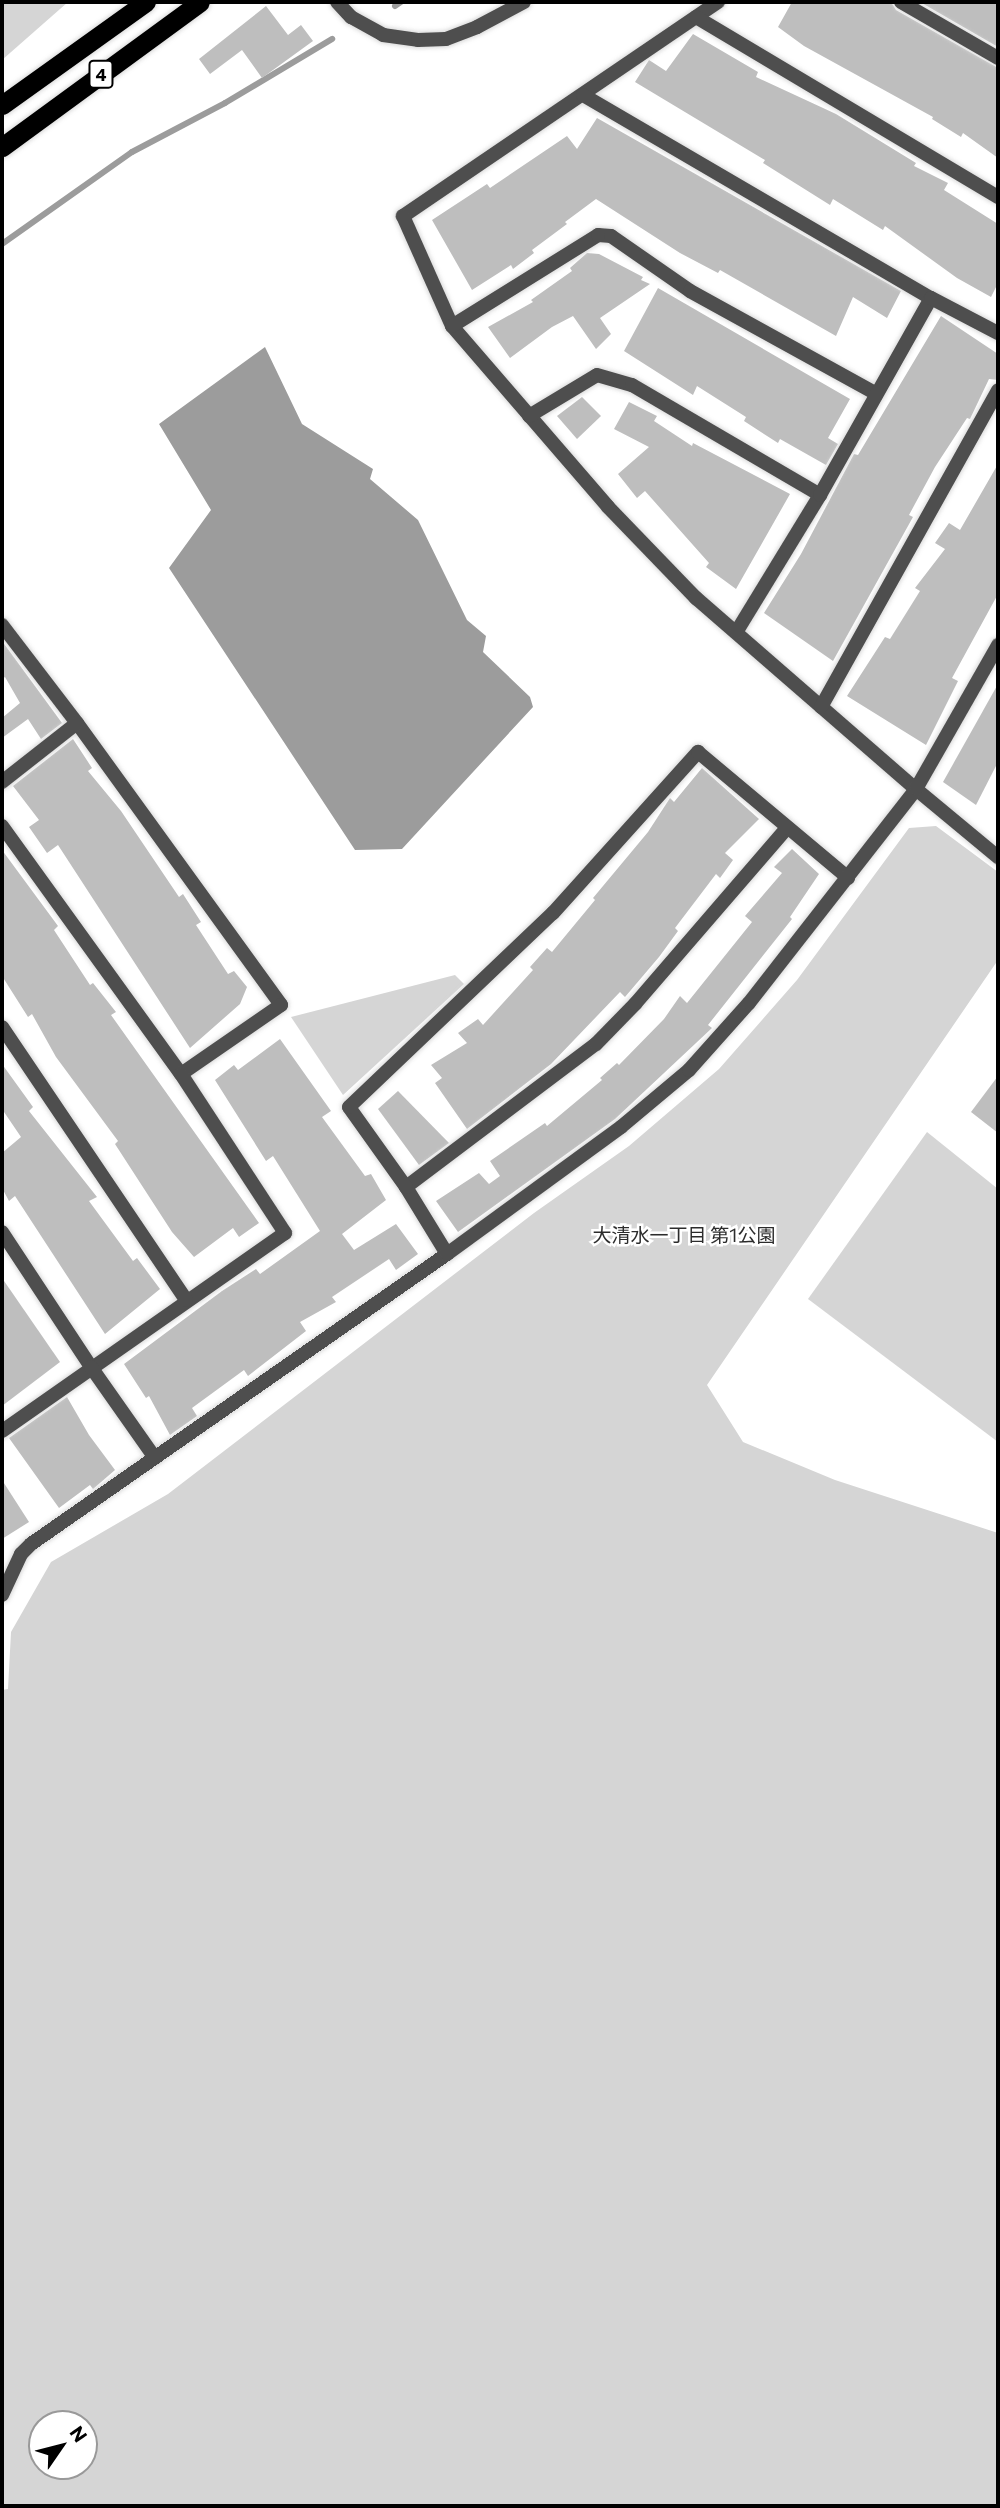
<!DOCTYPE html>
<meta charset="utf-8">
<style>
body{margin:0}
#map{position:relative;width:1000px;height:2508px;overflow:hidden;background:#fff;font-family:Commissioner,"Noto Sans JP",sans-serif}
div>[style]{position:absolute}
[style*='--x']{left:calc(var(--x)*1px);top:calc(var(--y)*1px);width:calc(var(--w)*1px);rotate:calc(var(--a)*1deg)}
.green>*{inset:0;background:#d5d5d5}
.water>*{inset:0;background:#9c9c9c}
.stream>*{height:6px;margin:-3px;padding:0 3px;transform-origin:3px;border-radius:3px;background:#9c9c9c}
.building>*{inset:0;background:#bebebe}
.roads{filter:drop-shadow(0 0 2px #dbdbdb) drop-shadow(0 0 2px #dbdbdb)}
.minor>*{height:14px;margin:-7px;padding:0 7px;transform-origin:7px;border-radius:7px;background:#4e4e4e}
.tertiary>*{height:14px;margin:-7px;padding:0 7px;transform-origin:7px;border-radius:7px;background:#4e4e4e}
.trunk>*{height:19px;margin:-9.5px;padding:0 9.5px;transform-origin:9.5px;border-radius:9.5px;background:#000}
span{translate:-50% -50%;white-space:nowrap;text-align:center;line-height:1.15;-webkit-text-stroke:5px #fff;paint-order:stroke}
.shield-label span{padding:2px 5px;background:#fff;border:2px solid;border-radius:5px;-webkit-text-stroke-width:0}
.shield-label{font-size:18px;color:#000;font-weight:700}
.park-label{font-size:19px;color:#2c2c2c}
.frame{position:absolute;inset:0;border:4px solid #000;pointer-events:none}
.north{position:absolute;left:28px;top:2410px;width:70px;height:70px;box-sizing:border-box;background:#fff;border:2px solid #999;border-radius:50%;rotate:55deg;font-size:19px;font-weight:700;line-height:28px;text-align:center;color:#000}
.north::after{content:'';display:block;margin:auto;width:24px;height:32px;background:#000;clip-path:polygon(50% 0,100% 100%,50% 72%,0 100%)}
</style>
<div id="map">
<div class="green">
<i style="clip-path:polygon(2px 2px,68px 2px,2px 60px)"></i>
<i style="clip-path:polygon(evenodd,936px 826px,998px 872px,998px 960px,707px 1385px,743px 1442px,835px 1480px,998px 1533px,998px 2506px,2px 2506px,2px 1690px,8px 1689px,11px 1632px,51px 1562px,168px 1494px,534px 1213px,629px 1146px,719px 1069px,797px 980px,909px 828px,936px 826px,84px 2424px,84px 2466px,42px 2466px,42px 2424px,84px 2424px)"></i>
<i style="clip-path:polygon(455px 975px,464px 984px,343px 1095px,291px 1017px)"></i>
<i style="clip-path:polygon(927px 1132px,998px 1189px,998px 1442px,808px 1299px)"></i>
</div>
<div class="water">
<i style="clip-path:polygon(265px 347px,302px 424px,373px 469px,370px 479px,418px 520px,467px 620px,486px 636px,483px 652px,530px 697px,533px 707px,402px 849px,355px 850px,169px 568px,211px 510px,159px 424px)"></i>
</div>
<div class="stream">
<i style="--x:395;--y:6;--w:7;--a:-34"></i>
<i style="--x:2;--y:244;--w:159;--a:-35.3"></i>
<i style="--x:132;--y:152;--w:105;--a:-27.8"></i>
<i style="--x:225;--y:103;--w:125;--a:-30.9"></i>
</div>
<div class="building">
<i style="clip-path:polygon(792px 2px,891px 2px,896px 10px,998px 68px,998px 158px,963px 133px,961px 137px,932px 119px,933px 117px,804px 46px,778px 27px)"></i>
<i style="clip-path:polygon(920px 2px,998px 2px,998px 47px)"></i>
<i style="clip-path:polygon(266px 6px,288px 35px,301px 25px,313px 41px,262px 78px,242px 50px,210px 74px,199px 59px)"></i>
<i style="clip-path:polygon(693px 34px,758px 72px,756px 77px,836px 114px,916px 163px,914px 166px,948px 183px,944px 190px,998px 224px,998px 283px,991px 297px,957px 278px,885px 226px,883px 230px,833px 199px,830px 205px,763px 163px,765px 160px,635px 82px,649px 60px,666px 71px)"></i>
<i style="clip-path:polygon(597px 118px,901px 291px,887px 318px,853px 297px,836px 336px,720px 270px,718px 273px,680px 253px,596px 199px,565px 222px,567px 224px,532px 250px,534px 253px,513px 269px,511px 265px,472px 290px,432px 220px,487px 184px,490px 188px,567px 136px,577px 149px)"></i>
<i style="clip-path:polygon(587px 253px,599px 254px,643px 277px,641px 280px,650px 284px,600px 318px,611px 334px,596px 349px,573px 316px,552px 327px,510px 358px,488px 327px,533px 302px,531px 300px,572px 271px,570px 268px)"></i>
<i style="clip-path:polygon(658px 288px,850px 399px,828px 438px,838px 444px,826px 465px,780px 439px,778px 443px,744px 421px,746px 417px,697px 386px,693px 395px,624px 351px)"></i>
<i style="clip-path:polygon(941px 316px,998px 354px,998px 380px,989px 379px,970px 419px,967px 418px,935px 467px,909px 515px,913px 517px,833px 661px,764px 613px,801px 554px,854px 454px,858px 455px)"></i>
<i style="clip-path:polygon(582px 397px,601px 416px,577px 439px,557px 416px)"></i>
<i style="clip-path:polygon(629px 402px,657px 416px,654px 421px,692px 446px,693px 443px,790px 494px,736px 589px,706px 567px,709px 563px,645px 491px,637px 498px,618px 474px,649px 447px,614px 429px)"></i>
<i style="clip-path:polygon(998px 464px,998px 594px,952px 678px,958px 681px,926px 745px,847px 696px,885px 637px,890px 639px,920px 591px,915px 588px,945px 549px,935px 543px,949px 523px,960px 530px)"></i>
<i style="clip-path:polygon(2px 641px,62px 723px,41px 739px,28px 719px,2px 738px,2px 718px,20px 703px,5px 677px,2px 679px)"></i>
<i style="clip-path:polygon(998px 684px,998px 762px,976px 805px,943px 782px)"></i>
<i style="clip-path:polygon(73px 739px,92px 768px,88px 771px,121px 811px,179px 897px,183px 894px,201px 922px,196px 925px,228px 974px,234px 971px,247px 987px,240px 1004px,190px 1048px,58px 845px,47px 853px,29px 827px,39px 820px,13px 786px)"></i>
<i style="clip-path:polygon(702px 768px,759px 819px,725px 853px,733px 860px,720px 878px,716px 874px,675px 928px,678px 931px,659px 957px,625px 997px,620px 992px,551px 1064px,467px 1129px,435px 1083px,442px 1078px,431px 1065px,467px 1043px,458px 1033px,478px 1019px,483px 1025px,533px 970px,530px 967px,547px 948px,552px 952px,595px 900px,593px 898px,648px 832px,670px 798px,674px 802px)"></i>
<i style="clip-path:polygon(792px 849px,819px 874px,790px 917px,792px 919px,708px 1025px,712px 1028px,615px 1119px,458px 1232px,436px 1201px,479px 1173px,489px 1184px,500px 1176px,490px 1161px,545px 1123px,547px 1126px,602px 1080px,600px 1078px,617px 1063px,619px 1065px,664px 1019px,680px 996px,687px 1003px,752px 922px,745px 916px,782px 873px,774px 867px)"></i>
<i style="clip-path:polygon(2px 850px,58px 926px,54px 930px,90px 985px,93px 983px,116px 1012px,111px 1015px,259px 1223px,239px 1237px,233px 1228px,194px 1257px,172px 1232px,115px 1144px,118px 1141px,56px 1057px,32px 1014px,28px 1017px,2px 976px)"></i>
<i style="clip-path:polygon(280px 1039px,331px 1111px,322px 1117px,365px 1176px,371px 1174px,386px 1200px,342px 1234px,354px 1250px,396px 1224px,418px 1254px,396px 1270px,389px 1259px,332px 1297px,336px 1302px,300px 1322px,306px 1331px,248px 1376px,244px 1370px,192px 1408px,197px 1416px,170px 1435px,149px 1396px,146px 1398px,124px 1364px,222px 1291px,256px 1269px,260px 1274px,320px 1231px,273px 1156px,266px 1161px,215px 1080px,234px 1065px,238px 1070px)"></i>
<i style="clip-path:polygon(2px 1064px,33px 1107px,29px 1111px,97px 1197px,89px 1201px,133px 1261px,137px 1258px,160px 1289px,105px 1334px,15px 1196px,9px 1201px,2px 1188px,2px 1153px,21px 1137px,2px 1109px)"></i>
<i style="clip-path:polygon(998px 1076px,998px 1133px,971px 1112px)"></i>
<i style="clip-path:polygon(398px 1091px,449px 1143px,419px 1165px,378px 1109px)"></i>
<i style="clip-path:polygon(2px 1278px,60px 1362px,2px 1406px)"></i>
<i style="clip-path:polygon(67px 1397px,89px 1435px,115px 1470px,93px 1489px,90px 1485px,59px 1508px,9px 1438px)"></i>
<i style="clip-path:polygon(2px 1480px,29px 1522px,2px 1539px)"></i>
</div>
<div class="roads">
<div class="minor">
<i style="--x:718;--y:2;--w:381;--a:145.8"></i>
<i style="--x:403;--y:216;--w:120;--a:66"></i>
<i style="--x:452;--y:326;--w:239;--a:49.2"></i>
<i style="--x:608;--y:507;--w:127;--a:46"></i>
<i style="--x:696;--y:598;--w:291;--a:41"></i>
<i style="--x:916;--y:789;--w:107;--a:39.7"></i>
<i style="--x:901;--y:2;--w:112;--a:30"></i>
<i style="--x:696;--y:17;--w:352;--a:30.8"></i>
<i style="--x:583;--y:95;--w:403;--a:30.3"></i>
<i style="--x:452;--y:326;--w:172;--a:-31.9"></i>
<i style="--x:598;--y:235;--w:13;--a:4"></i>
<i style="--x:611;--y:236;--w:96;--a:34.8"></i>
<i style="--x:690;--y:291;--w:211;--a:28.9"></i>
<i style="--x:529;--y:416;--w:79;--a:-31.1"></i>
<i style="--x:597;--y:375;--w:36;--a:16"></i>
<i style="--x:632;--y:385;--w:218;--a:30.3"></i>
<i style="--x:2;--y:625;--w:123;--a:52.6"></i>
<i style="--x:77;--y:723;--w:348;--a:54.1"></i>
<i style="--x:281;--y:1005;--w:121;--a:145.4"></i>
<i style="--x:737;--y:631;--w:159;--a:-58.6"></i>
<i style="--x:820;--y:495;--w:226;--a:-60.6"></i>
<i style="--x:931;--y:298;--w:76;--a:27.6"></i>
<i style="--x:821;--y:707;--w:363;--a:-60.8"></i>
<i style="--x:2;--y:782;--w:95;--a:-38.2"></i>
<i style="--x:2;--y:826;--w:306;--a:54.2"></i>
<i style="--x:181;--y:1074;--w:190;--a:56.8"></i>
<i style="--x:285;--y:1233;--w:345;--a:145"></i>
<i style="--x:2;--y:1027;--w:329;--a:56"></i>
<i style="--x:406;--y:1187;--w:238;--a:-37"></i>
<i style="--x:596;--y:1044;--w:56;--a:-45.7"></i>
<i style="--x:635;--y:1004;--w:233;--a:-49.2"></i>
<i style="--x:2;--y:1232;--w:162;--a:56.6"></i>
<i style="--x:91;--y:1367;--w:111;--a:54.9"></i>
<i style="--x:447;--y:1254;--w:79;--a:-121.5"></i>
<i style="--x:406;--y:1187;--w:98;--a:-125.5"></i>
<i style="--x:349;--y:1107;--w:282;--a:-43.6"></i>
<i style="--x:553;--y:913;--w:217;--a:-48"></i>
<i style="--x:698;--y:752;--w:196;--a:40"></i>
</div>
<div class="tertiary">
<i style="--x:337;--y:2;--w:21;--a:47"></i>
<i style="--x:351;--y:17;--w:37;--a:29"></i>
<i style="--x:383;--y:35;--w:35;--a:8"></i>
<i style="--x:418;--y:40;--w:28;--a:-2"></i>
<i style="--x:446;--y:39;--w:33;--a:-21"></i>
<i style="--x:477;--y:27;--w:53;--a:-28"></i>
<i style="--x:2;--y:1595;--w:45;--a:-65.1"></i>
<i style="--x:21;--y:1554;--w:14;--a:-45"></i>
<i style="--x:31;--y:1544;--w:507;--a:-34.88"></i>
<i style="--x:447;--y:1254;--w:215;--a:-36.1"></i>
<i style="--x:621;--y:1127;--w:89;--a:-40"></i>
<i style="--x:689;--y:1070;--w:90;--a:-48.2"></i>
<i style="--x:749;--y:1003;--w:271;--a:-52"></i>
<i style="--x:916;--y:789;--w:166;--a:-60.3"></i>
</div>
<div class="trunk">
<i style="--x:2;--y:105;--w:177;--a:-35.6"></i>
<i style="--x:2;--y:147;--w:245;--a:-36.2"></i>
</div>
</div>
<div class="shield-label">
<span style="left:101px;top:74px">4</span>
</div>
<div class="park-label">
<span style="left:684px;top:1235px">大清水一丁目 第1公園</span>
</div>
<div class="frame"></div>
<div class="north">N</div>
</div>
